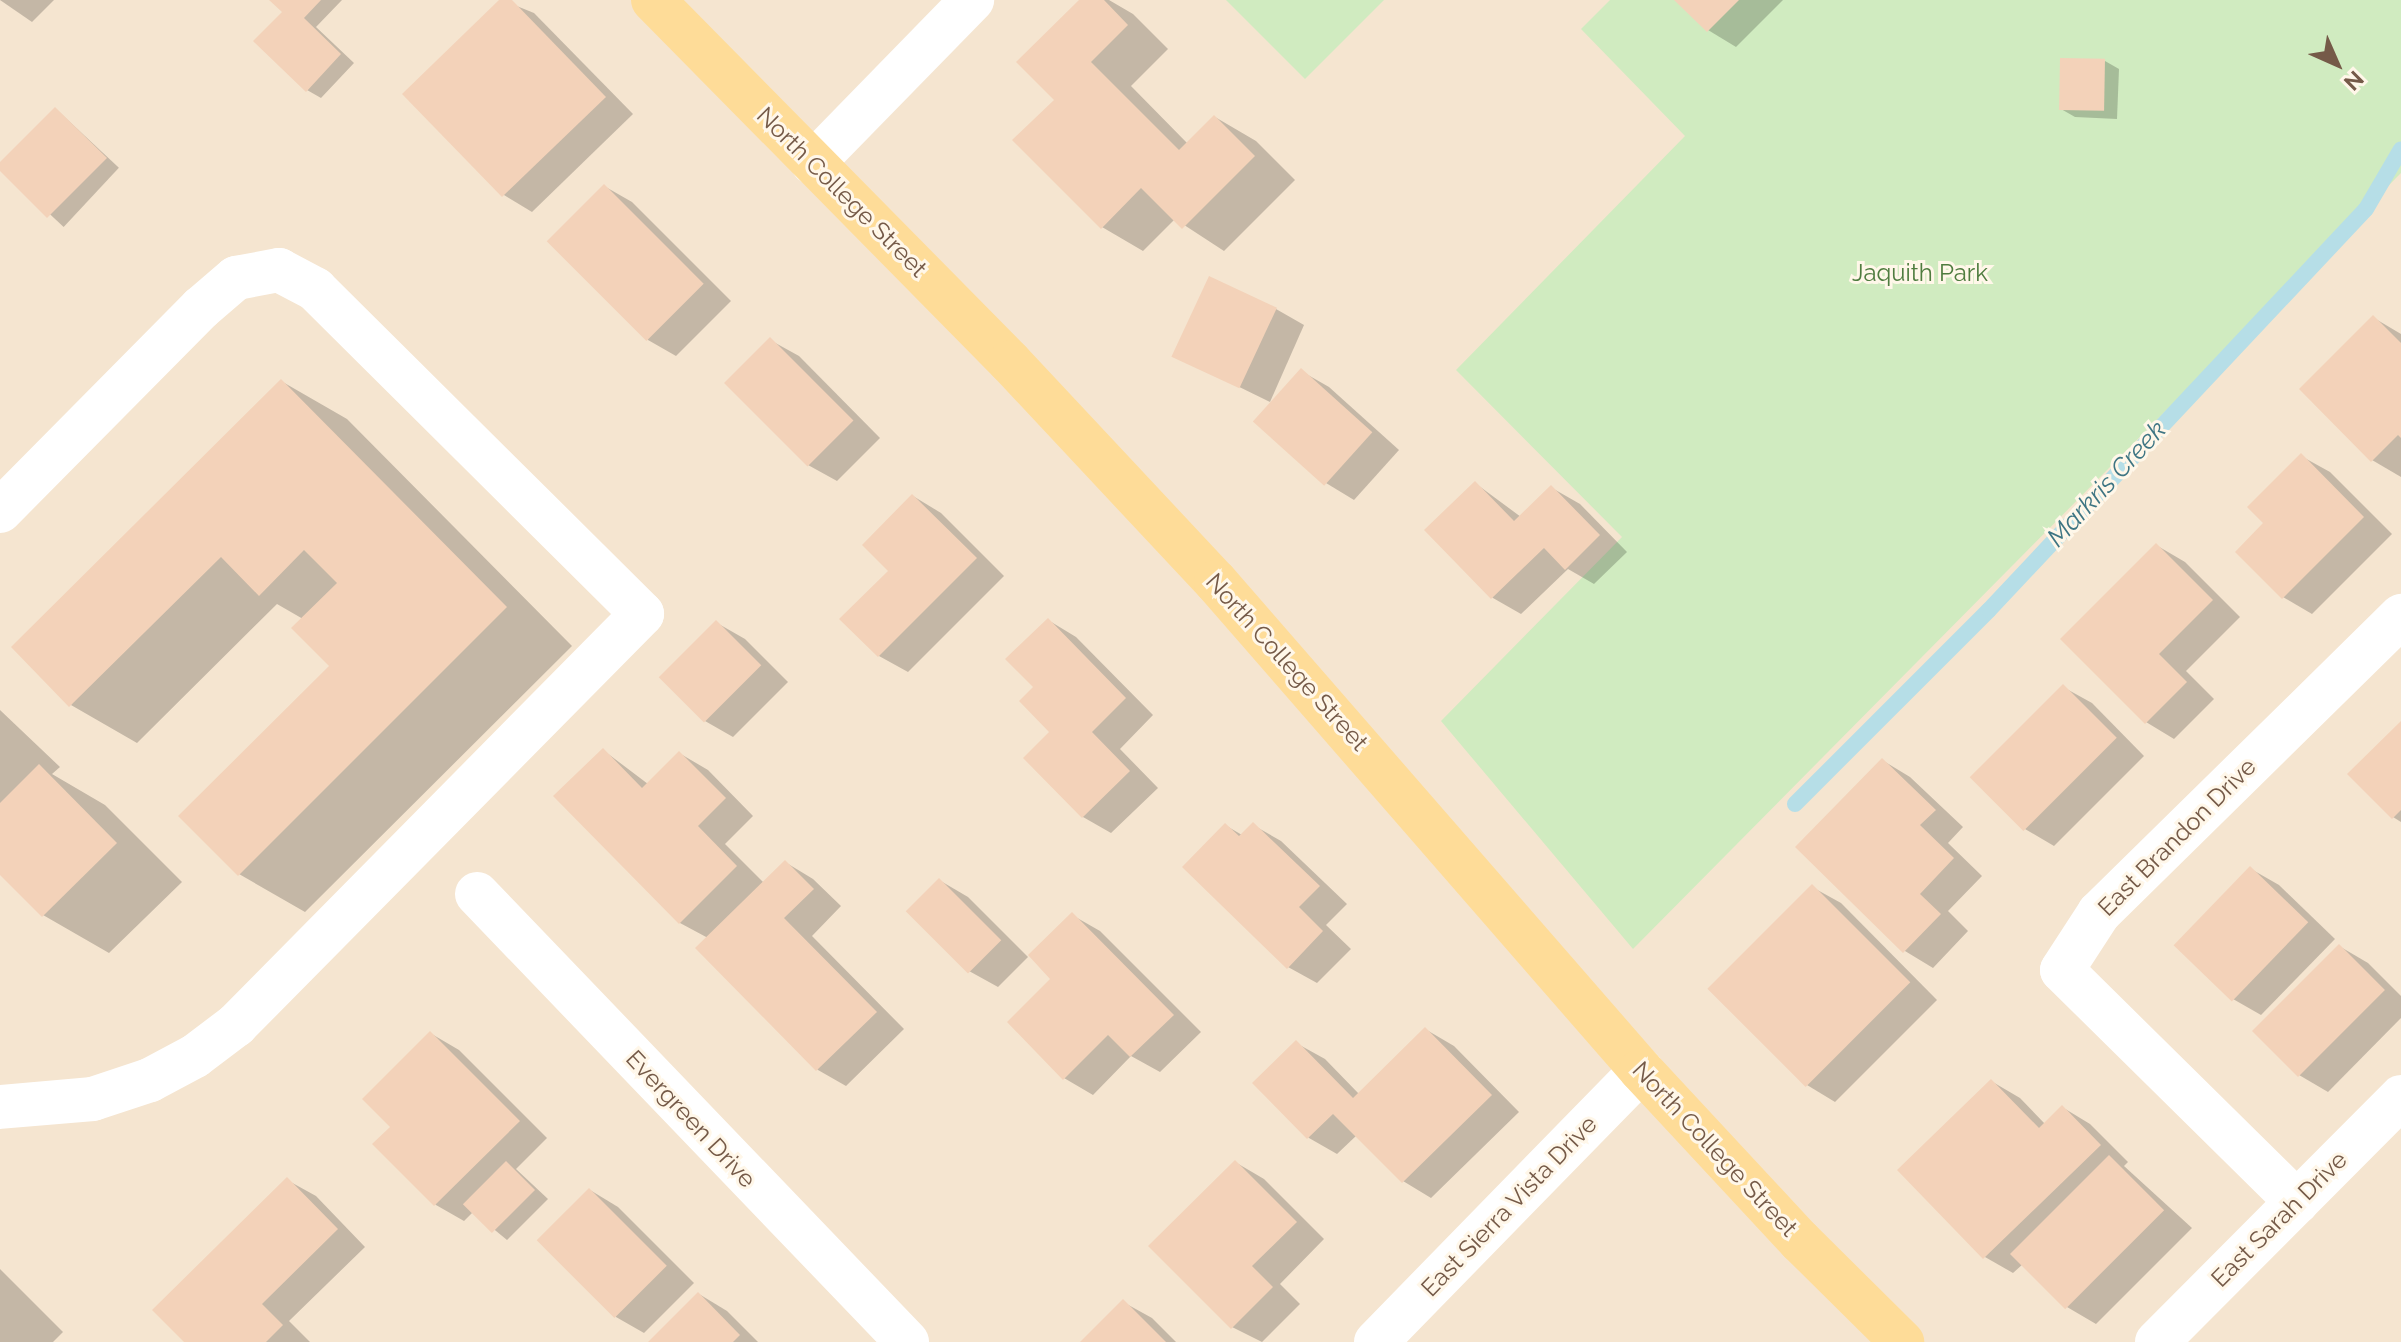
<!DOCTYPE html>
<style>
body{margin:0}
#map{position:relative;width:2401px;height:1342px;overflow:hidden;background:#fdf3e2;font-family:Raleway,sans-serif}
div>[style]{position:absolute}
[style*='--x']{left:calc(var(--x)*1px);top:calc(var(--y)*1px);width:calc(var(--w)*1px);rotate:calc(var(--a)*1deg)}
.residential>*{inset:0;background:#f5e5d0;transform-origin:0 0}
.green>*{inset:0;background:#d0ebc0}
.shadow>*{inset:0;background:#0003;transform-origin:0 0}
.stream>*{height:16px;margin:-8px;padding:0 8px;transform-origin:8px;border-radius:8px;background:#b6dee7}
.building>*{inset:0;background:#f3d2b9;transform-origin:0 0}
.minor>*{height:44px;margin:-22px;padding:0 22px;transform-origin:22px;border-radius:22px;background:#fff}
.major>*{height:44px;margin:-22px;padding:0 22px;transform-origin:22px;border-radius:22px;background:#fedc98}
span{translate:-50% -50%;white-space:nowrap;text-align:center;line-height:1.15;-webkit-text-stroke:6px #fff7e9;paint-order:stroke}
.street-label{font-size:24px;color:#755a48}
.park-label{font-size:24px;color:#4f7c3f}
.water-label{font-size:26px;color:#3e7583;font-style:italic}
.north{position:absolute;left:2297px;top:24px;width:80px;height:80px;-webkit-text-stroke:6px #fff7e9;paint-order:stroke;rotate:135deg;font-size:22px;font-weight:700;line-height:32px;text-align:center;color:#755a48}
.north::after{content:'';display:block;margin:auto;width:28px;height:36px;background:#755a48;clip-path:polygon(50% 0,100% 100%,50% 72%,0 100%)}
</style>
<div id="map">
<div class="residential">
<i style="left:0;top:0;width:2401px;height:1342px"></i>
</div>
<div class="green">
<i style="clip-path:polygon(1226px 0,1384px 0,1305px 79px)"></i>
<i style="clip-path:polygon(1610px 0,2401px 0,2401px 173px,1633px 949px,1441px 721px,1622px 537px,1456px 370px,1685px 136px,1581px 29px)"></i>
</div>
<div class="shadow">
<i style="clip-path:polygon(0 0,54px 0,32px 22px)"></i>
<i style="clip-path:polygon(272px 0,342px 0,316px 27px,354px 63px,321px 98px,307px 90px,284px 12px)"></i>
<i style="clip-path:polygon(502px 0,534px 13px,633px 114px,532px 212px,504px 195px)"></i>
<i style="clip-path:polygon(1082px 0,1109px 0,1133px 14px,1168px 49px,1131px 86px,1188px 144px,1215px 117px,1256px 141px,1295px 180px,1224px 251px,1175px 219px,1143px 251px,1102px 227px,1056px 100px)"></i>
<i style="clip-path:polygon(1677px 0,1783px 0,1736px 47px,1708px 30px)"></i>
<i style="clip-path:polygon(2105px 61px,2119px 69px,2117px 119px,2075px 117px,2061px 109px)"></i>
<i style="left:56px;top:109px;width:86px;height:81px;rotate:43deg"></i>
<i style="clip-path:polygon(604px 186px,632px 202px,731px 301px,676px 356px,648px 340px)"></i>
<i style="clip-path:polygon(1276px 309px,1304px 325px,1270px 402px,1176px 356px)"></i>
<i style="clip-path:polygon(2374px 318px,2401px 334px,2401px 477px,2372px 460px)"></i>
<i style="clip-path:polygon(770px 340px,799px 356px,880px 438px,837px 481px,808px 465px,727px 383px)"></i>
<i style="clip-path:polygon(1301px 371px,1329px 387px,1399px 450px,1354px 500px,1326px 483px,1256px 421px)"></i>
<i style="clip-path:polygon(281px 381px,347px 419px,572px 646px,305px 912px,239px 874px,332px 666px,303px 619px,277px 604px,137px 743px,71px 705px)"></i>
<i style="clip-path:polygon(2301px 456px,2330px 472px,2392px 534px,2312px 614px,2283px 597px,2266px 523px)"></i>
<i style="clip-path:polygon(1475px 483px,1521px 517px,1552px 488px,1580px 504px,1627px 552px,1594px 584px,1568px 569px,1521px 614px,1493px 598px,1427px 530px)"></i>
<i style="clip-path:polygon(913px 496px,941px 513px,1004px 576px,908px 672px,879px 656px,890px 571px)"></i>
<i style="clip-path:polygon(2156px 545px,2185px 562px,2240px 617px,2186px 671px,2214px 699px,2174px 739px,2146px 722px)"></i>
<i style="clip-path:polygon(1048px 620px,1076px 637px,1153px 715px,1120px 749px,1158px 788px,1111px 833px,1083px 817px,1036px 687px)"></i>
<i style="clip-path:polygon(717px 623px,745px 639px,788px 682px,733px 737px,705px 721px)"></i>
<i style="clip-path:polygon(2063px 687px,2092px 703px,2144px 756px,2054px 846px,2025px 829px)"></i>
<i style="clip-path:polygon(0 710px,60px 767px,52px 774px,105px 805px,182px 882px,109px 953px,43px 915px,0 872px)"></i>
<i style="clip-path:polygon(2401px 724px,2401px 822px,2393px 817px)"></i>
<i style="clip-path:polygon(603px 750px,648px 784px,679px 753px,708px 770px,753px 816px,725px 844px,764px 883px,785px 862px,813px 879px,841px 906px,812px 936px,904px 1029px,846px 1086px,818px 1070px,697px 948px,708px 938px,680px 923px,556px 796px)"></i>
<i style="clip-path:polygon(1882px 760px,1910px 777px,1963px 827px,1948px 843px,1982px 876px,1948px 911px,1968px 931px,1933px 968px,1905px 951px)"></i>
<i style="clip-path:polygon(1225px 825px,1242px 835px,1253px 825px,1281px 841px,1347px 904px,1326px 925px,1351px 949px,1317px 983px,1288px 967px)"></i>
<i style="clip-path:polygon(2251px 869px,2279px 885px,2335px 939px,2261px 1015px,2233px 999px)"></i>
<i style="clip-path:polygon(939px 880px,968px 897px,1028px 957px,998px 987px,969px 971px)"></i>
<i style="clip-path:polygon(1812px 887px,1841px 903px,1937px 1000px,1835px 1102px,1807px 1085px)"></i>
<i style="clip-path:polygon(1072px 915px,1100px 931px,1201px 1032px,1160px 1072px,1131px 1056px,1093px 1095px,1064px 1078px,1053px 979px)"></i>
<i style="clip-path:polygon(2339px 946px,2368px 963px,2401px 996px,2401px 1018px,2328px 1092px,2299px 1075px)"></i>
<i style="clip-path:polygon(1425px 1029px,1454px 1046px,1519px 1112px,1431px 1198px,1403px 1181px,1357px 1135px,1337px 1154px,1309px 1138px,1255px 1083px,1296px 1043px,1325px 1059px,1359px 1094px)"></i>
<i style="clip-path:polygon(430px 1033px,459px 1050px,547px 1138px,516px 1169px,548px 1199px,507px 1240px,473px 1212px,464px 1221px,436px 1205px,375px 1144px,393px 1127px)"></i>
<i style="clip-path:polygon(1991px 1081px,2020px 1098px,2045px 1124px,2062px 1107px,2090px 1124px,2128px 1162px,2124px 1166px,2192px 1228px,2096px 1324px,2067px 1307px,2023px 1264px,2013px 1273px,1985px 1257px)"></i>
<i style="clip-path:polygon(1235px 1162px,1264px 1179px,1324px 1239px,1280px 1284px,1300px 1304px,1262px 1342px,1232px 1327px)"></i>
<i style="clip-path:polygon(287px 1180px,316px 1196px,365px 1247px,289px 1321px,310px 1342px,187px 1342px)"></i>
<i style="clip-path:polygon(590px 1190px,618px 1207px,694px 1283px,644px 1333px,616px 1317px)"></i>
<i style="clip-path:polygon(0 1269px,63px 1332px,53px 1342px,0 1342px)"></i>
<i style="clip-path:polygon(699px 1294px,727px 1311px,758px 1342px,650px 1342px)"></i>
<i style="clip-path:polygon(1123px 1302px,1152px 1318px,1176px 1342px,1083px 1342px)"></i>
</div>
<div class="stream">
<i style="--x:1795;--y:804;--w:274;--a:-45"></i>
<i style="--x:1989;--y:610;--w:550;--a:-46.77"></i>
<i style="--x:2366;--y:209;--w:69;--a:-59.7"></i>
</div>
<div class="building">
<i style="clip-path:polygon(269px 0,321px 0,304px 18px,341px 54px,306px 92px,253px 41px,282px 12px)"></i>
<i style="clip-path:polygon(499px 0,512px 0,606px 97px,502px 197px,402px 94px)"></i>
<i style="clip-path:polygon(1079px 0,1104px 0,1128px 25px,1091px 62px,1179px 150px,1214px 115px,1255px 156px,1182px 229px,1141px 188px,1101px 229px,1012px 140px,1054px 100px,1016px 62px)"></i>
<i style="clip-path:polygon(1674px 0,1739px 0,1707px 32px)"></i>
<i style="left:2060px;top:58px;width:45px;height:52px;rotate:1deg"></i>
<i style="clip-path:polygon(55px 107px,107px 158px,47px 218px,0 171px,0 162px)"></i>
<i style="left:604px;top:184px;width:141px;height:81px;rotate:45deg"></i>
<i style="left:1209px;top:276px;width:75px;height:89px;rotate:25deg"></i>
<i style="clip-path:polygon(2373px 315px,2401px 343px,2401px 438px,2398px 435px,2371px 462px,2299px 389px)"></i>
<i style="left:770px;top:337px;width:118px;height:65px;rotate:45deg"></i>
<i style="left:1301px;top:368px;width:96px;height:72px;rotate:42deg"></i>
<i style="clip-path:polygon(281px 379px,507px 607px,238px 876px,178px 816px,329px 666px,291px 628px,337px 583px,304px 550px,259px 596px,221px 557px,69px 707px,11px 647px)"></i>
<i style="clip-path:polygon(2301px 453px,2364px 517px,2282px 599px,2235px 552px,2263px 523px,2247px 507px)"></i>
<i style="clip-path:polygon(1475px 481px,1514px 521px,1551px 485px,1600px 535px,1565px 570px,1544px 548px,1491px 599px,1424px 530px)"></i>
<i style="clip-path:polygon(912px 494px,977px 558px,878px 657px,839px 619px,888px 571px,862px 545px)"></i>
<i style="clip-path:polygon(2156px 543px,2213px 600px,2159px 654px,2187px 682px,2145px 724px,2060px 639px)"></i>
<i style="clip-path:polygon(1048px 618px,1126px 698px,1092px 732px,1130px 771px,1082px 818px,1023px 758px,1049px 732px,1019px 701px,1033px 687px,1005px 659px)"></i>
<i style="left:716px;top:620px;width:64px;height:81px;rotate:45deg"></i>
<i style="left:2063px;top:684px;width:76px;height:132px;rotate:45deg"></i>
<i style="clip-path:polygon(2401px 721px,2401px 810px,2392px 819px,2347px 774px)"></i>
<i style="clip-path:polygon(603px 748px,642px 788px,679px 751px,726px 798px,698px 826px,737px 866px,679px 924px,553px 796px)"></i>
<i style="clip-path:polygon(1882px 758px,1936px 810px,1920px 825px,1954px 858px,1920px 894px,1941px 914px,1903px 953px,1795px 847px)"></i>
<i style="clip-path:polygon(39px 764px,117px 843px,42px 917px,0 875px,0 803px)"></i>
<i style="clip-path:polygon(1253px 822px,1320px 886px,1299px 907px,1323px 931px,1287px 969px,1182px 867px,1225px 823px,1239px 836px)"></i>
<i style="clip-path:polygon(785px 860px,814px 889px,784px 918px,877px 1012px,816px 1071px,695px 948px)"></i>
<i style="left:2250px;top:866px;width:81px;height:110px;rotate:44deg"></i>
<i style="left:939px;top:878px;width:88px;height:47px;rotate:45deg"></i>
<i style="left:1812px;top:884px;width:139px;height:148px;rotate:45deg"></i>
<i style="clip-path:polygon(1072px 912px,1174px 1015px,1130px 1057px,1108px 1035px,1063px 1080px,1007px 1022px,1050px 979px,1028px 955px)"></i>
<i style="left:2339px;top:944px;width:65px;height:123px;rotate:45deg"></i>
<i style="clip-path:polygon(1425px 1027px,1492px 1095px,1402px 1183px,1333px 1114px,1307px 1139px,1252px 1083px,1296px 1040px,1353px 1098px)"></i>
<i style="clip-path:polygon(430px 1031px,520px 1121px,434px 1206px,372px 1144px,390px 1127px,362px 1099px)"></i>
<i style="clip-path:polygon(1991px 1079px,2039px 1128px,2062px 1105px,2101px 1145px,1983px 1259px,1897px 1170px)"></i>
<i style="left:2109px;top:1155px;width:78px;height:140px;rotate:45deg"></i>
<i style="clip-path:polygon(1235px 1160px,1297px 1222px,1252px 1266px,1273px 1287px,1231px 1329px,1148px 1246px)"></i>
<i style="left:506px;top:1161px;width:41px;height:61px;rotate:45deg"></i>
<i style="clip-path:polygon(287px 1177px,338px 1229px,262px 1304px,283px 1325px,266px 1342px,184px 1342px,152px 1310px)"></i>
<i style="left:589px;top:1188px;width:110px;height:74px;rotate:45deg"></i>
<i style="clip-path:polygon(698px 1292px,740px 1335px,733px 1342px,648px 1342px)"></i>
<i style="clip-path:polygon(1123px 1299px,1166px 1342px,1080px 1342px)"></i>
</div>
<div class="minor">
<i style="--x:813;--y:163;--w:228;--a:-45.7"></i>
<i style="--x:0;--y:511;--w:286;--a:-45.3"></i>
<i style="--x:201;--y:308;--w:46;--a:-40.6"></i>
<i style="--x:236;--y:278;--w:44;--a:-10.5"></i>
<i style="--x:279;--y:270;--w:41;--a:27.8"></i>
<i style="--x:315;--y:289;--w:461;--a:44.8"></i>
<i style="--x:642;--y:614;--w:578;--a:134.65"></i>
<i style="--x:236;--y:1025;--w:51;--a:142.9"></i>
<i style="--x:195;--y:1056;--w:51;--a:151.9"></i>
<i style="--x:150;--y:1080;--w:60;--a:161.6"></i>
<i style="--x:93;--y:1099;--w:93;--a:175.1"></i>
<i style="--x:477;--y:894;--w:621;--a:46.17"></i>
<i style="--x:2297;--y:1202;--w:330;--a:-135.4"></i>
<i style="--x:2062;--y:970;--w:68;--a:-57"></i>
<i style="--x:2099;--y:913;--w:424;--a:-44.5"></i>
<i style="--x:1376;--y:1342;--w:380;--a:-45.7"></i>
<i style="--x:2157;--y:1342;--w:346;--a:-45.1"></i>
</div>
<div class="major">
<i style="--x:653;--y:0;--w:508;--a:45.4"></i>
<i style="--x:1010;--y:362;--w:301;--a:46.9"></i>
<i style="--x:1216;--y:582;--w:647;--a:48.95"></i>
<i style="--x:1641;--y:1070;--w:233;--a:47.1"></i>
<i style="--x:1800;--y:1241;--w:144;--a:44.7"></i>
</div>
<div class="street-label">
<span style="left:842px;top:192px;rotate:45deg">North College Street</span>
<span style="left:1287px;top:662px;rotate:48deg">North College Street</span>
<span style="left:2177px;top:837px;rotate:-45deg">East Brandon Drive</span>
<span style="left:691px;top:1119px;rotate:47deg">Evergreen Drive</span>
<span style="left:1715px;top:1149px;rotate:47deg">North College Street</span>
<span style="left:1509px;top:1206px;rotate:-46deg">East Sierra Vista Drive</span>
<span style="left:2279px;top:1219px;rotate:-45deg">East Sarah Drive</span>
</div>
<div class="park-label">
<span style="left:1920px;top:273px">Jaquith Park</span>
</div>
<div class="water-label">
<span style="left:2107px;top:484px;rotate:-47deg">Markris Creek</span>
</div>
<div class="north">N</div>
</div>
